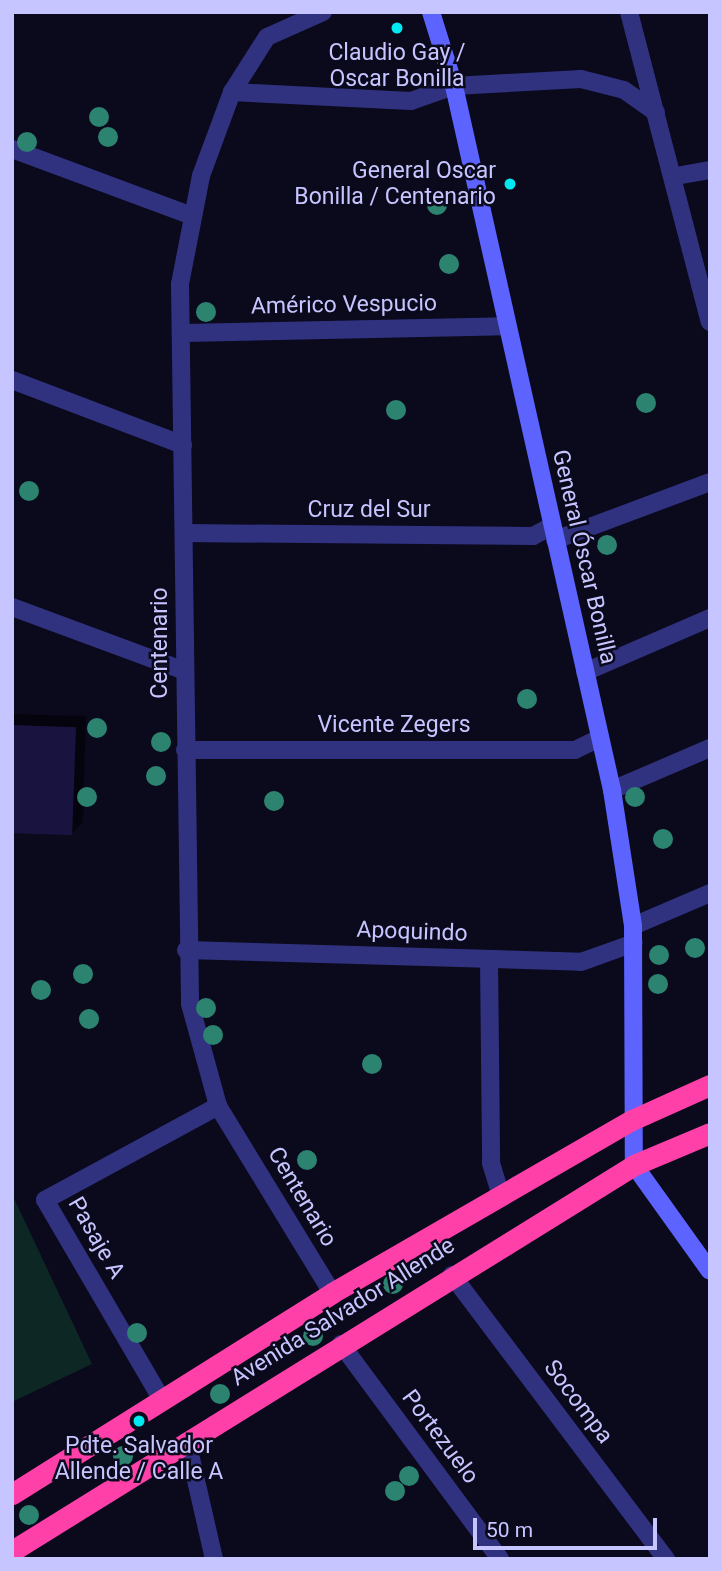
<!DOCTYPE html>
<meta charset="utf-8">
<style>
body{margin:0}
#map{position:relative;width:722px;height:1571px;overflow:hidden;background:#0b091c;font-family:Roboto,sans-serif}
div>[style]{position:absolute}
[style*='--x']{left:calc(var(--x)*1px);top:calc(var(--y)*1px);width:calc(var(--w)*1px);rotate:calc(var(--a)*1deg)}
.green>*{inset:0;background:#0c2724}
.shadow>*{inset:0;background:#0007}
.building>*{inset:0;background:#19143f;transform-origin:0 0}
.street>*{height:18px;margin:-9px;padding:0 9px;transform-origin:9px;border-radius:9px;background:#303280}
.secondary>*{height:18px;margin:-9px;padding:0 9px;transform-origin:9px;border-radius:9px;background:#5c63ff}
.highway>*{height:21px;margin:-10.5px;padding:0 10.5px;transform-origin:10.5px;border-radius:10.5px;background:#ff40a9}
.trees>*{width:20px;height:20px;margin:-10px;border-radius:50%;background:#2c8470}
.dots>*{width:19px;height:19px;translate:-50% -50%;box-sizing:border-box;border:4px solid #0b091c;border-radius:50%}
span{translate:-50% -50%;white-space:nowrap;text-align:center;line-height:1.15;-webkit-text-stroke:5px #0b091c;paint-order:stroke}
.poi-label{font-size:23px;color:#c7c5ff}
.right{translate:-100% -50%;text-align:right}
.street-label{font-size:23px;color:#c7c5ff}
.frame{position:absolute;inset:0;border:14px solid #c7c5ff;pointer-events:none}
.scale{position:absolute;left:473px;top:1518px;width:184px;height:32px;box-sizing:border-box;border:4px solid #c7c5ff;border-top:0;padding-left:9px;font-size:21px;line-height:24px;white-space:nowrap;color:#c7c5ff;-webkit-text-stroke:5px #0b091c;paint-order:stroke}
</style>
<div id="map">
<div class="green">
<i style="clip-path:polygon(12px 1194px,92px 1364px,12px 1402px)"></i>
</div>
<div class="shadow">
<i style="clip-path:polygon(12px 714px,86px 716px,83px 822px,72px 833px,12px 832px)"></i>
</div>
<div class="building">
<i style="left:12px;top:725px;width:64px;height:108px;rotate:2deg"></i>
</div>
<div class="street">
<i style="--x:323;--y:12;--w:61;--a:155.9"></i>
<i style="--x:267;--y:37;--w:65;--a:122.5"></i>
<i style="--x:232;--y:92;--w:90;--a:110.3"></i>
<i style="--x:201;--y:176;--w:110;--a:101"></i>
<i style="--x:180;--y:284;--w:720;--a:89.2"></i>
<i style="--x:190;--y:1004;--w:106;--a:74.6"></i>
<i style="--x:218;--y:1106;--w:219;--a:58.6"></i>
<i style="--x:629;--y:12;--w:320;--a:75.4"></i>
<i style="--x:232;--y:92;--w:179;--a:2.9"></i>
<i style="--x:411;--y:101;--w:46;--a:-19.2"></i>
<i style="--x:454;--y:86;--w:127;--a:-3.2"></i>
<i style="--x:581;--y:79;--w:44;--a:14.3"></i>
<i style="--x:624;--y:90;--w:39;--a:35"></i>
<i style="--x:12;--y:149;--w:192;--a:20.4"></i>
<i style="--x:676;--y:176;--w:35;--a:-10"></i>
<i style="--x:184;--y:333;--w:322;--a:-1.2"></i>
<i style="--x:12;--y:380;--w:183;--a:20.8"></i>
<i style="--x:184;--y:533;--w:349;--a:0.5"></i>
<i style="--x:533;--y:536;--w:21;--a:-28"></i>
<i style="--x:555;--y:540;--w:165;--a:-20.5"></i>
<i style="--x:12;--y:607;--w:184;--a:20.3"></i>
<i style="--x:585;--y:672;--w:136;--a:-23.4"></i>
<i style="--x:185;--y:750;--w:390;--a:0"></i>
<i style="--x:575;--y:750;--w:28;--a:-26"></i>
<i style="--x:612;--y:790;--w:107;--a:-23.2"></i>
<i style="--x:633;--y:926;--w:84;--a:-23.2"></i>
<i style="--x:186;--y:950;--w:395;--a:1.7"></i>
<i style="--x:581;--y:962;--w:56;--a:-19.7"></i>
<i style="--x:489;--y:959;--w:204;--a:89.4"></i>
<i style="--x:491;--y:1163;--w:34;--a:73"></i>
<i style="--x:452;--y:1275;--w:356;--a:53"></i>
<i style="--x:341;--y:1344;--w:267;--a:53.5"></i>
<i style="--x:162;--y:1400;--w:232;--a:-120.3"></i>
<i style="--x:45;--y:1200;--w:197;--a:-28.5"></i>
<i style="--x:187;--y:1441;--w:121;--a:77.1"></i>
</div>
<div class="secondary">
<i style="--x:431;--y:12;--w:77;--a:72.7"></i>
<i style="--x:454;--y:86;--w:722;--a:77.35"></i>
<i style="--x:612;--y:790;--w:138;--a:81.2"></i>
<i style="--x:633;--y:926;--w:239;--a:89.8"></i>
<i style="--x:634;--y:1165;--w:130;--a:54.4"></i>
</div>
<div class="highway">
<i style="--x:12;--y:1494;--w:378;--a:-32.1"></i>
<i style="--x:332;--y:1293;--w:346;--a:-30"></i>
<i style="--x:632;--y:1120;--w:85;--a:-24.2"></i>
<i style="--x:12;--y:1551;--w:732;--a:-31.82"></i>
<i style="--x:634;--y:1165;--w:82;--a:-22.8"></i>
</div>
<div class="trees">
<i style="left:99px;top:117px"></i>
<i style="left:108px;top:137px"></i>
<i style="left:27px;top:142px"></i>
<i style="left:437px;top:205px"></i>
<i style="left:449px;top:264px"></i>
<i style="left:206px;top:312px"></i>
<i style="left:646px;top:403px"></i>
<i style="left:396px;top:410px"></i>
<i style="left:29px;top:491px"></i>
<i style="left:607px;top:545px"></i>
<i style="left:527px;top:699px"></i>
<i style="left:97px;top:728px"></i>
<i style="left:161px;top:742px"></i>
<i style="left:156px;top:776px"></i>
<i style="left:87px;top:797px"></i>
<i style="left:635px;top:797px"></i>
<i style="left:274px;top:801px"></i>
<i style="left:663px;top:839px"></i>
<i style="left:695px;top:948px"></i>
<i style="left:659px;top:955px"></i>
<i style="left:83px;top:974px"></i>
<i style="left:658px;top:984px"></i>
<i style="left:41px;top:990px"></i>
<i style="left:206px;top:1008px"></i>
<i style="left:89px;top:1019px"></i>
<i style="left:213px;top:1035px"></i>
<i style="left:372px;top:1064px"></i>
<i style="left:307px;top:1160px"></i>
<i style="left:393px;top:1284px"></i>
<i style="left:137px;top:1333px"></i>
<i style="left:313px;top:1336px"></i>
<i style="left:220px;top:1394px"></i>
<i style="left:123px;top:1456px"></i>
<i style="left:409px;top:1476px"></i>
<i style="left:395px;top:1491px"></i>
<i style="left:29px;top:1515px"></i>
</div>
<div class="dots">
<i style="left:397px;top:28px;background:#00e9f0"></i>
<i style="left:510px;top:184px;background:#00e9f0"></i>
<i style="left:139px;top:1421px;background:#00e9f0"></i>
</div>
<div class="poi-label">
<span style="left:397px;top:66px">Claudio Gay /<br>Oscar Bonilla</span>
<span class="right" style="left:496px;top:184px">General Oscar<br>Bonilla / Centenario</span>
<span style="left:139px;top:1459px">Pdte. Salvador<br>Allende / Calle A</span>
</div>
<div class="street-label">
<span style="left:344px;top:305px;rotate:-1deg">Américo Vespucio</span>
<span style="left:369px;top:510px">Cruz del Sur</span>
<span style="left:584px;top:557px;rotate:77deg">General Óscar Bonilla</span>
<span style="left:160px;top:643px;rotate:-90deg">Centenario</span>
<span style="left:394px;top:725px">Vicente Zegers</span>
<span style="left:412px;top:932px;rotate:2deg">Apoquindo</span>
<span style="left:302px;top:1197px;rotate:59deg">Centenario</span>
<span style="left:96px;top:1238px;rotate:60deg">Pasaje A</span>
<span style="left:343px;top:1312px;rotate:-32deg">Avenida Salvador Allende</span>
<span style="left:578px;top:1402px;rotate:53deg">Socompa</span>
<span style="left:440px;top:1437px;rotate:53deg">Portezuelo</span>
</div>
<div class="frame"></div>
<div class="scale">50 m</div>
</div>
